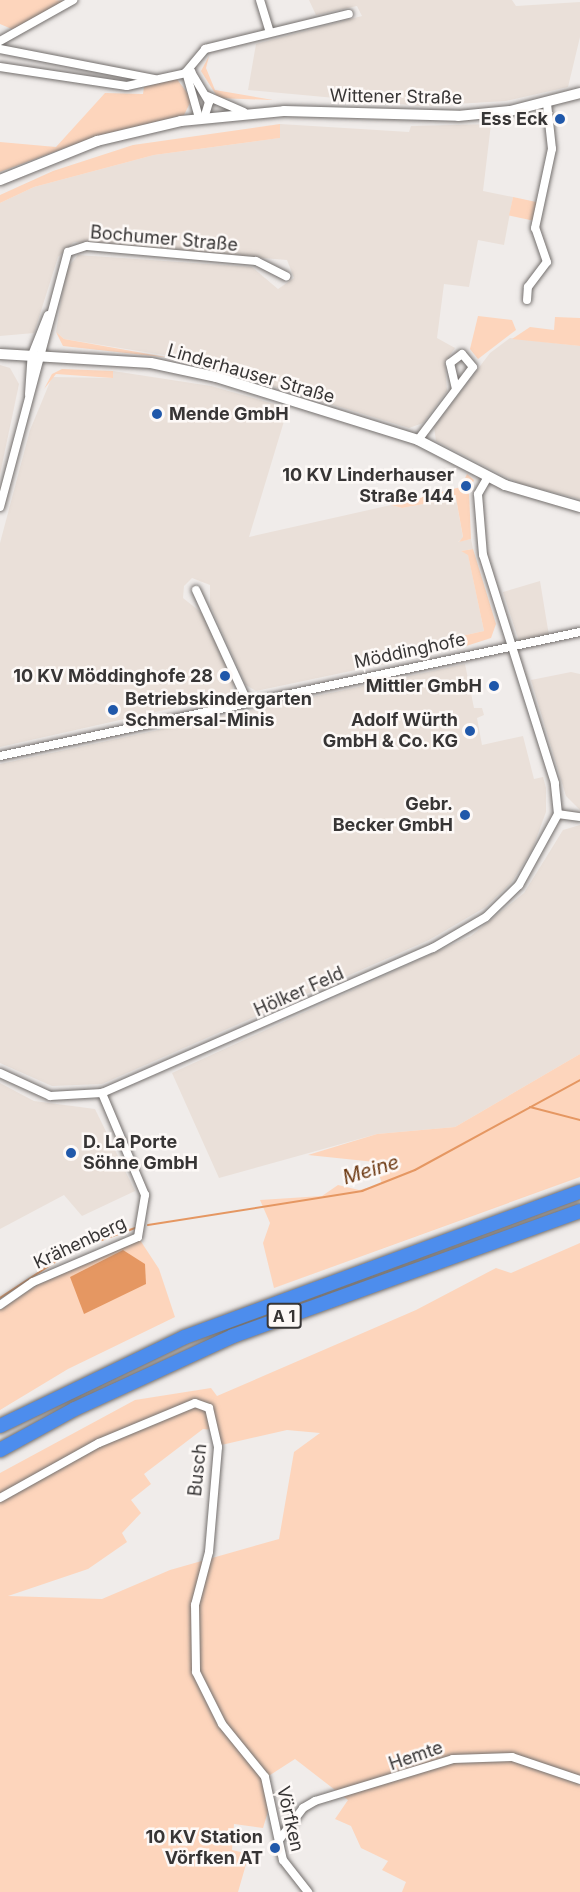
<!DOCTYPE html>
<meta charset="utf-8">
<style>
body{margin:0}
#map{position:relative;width:580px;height:1892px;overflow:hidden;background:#f0ecea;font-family:Inter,sans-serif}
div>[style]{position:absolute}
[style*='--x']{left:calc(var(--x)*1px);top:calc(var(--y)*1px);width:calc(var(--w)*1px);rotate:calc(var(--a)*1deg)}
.built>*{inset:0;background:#eae0d9}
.green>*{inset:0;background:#fdd5bc;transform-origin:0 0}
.water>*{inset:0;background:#e59762}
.stream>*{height:2px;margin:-1px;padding:0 1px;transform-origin:1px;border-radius:1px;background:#e59762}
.roads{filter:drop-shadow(0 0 2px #736f6d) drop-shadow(0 0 2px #736f6d)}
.street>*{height:8px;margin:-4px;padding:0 4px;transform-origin:4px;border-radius:4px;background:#fff}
.secondary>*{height:10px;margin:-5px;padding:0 5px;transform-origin:5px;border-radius:5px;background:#fff}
.highway>*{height:14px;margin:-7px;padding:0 7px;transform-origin:7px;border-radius:7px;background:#4d8ded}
.dots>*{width:16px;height:16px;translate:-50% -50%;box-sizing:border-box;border:3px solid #fdf9f7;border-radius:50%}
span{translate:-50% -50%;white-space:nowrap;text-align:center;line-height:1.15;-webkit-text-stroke:5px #fdf9f7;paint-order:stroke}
.shield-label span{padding:2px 4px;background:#fdf9f7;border:2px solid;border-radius:4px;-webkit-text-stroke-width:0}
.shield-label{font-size:16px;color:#373535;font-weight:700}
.street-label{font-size:18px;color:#373535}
.poi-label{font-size:18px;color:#373535;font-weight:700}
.right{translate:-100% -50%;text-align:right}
.left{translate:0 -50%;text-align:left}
.water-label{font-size:20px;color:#6c3912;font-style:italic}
</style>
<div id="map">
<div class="built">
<i style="clip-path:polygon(309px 0,512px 0,516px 6px,580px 2px,580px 37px,568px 87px,506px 101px,422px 106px,248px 90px,256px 44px,362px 16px,357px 6px,316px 15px)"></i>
<i style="clip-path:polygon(280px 124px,409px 132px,411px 126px,491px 124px,483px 191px,513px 197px,504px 245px,478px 240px,469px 287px,444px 284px,437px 338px,455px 348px,445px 362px,447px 391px,423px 423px,409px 428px,176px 357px,64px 339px,56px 332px,66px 270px,78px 255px,252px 267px,278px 289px,294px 278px,287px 260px,74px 242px,58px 257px,34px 333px,0 336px,0 203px,34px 187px,154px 155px,279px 138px)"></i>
<i style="clip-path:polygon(510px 338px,580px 346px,580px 499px,520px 484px,436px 441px,434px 427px,490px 353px)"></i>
<i style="clip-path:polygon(0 365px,10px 368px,19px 384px,0 474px)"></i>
<i style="clip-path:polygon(113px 371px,211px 386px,288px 408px,249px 537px,391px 505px,402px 508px,456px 498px,463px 538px,458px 542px,471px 539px,473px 549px,461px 551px,468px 554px,484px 631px,457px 637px,460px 648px,256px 691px,246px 685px,210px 605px,210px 585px,192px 578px,184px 586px,183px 598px,203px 614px,234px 683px,231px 695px,0 747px,0 543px,30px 430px,52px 377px,112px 378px)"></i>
<i style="clip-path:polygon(540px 581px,549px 636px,519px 641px,503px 592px)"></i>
<i style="clip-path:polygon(465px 664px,474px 708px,482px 708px,484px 715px,477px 718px,482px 745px,523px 736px,534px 779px,543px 777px,546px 788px,546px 812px,532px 850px,511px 883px,484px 908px,429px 940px,102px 1084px,52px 1086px,0 1063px,0 764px)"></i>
<i style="clip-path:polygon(571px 672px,580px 674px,580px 810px,566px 796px,531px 680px)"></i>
<i style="clip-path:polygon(580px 825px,580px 1054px,455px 1127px,377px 1134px,219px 1178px,172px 1073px,471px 936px,524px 893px,563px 830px)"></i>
<i style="clip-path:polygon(0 1083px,34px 1101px,95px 1109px,135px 1191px,82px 1216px,64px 1195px,0 1229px)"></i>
</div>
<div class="green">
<i style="clip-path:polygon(0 0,54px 0,66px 1px,14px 30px,0 24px)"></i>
<i style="clip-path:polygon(209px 56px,206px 68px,215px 90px,273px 100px,218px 98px,201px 71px)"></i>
<i style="clip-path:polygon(176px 78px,192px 99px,184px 115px,97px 136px,0 172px,0 142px,56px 147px,105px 93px,143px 94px,144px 87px)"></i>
<i style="clip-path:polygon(280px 124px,280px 138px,154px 155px,34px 187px,0 203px,0 195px,53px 171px,133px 145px)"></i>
<i style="left:513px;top:197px;width:25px;height:19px;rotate:12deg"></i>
<i style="clip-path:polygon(478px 316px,512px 320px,516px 330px,478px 359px,470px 349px)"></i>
<i style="clip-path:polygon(555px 317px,580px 318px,580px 346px,512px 339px,530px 327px,554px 330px)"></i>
<i style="clip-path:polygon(56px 332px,64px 339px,171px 358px,63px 346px)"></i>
<i style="clip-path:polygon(62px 369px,113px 371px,113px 378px,56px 374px,44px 389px,52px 374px)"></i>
<i style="clip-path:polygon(467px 474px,474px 480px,469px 492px,471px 539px,459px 542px,463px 537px,456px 498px,402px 508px,391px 505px,461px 487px)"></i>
<i style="clip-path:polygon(473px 549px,496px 624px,491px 638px,460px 648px,457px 637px,484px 631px,468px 555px,461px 551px)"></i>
<i style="clip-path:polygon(580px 1054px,580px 1177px,274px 1288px,263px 1243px,270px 1223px,260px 1200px,322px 1196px,338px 1185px,359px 1190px,382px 1184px,375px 1162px,308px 1155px,377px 1134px,455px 1127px)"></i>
<i style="clip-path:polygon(140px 1240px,159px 1269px,175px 1317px,68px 1369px,0 1410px,0 1310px,37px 1285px)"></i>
<i style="clip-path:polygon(evenodd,580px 1243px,580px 1892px,402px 1892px,406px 1882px,382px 1870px,388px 1861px,361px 1848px,351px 1826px,335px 1819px,348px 1800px,295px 1759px,267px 1777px,270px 1805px,263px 1828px,234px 1824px,232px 1850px,249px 1854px,238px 1892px,0 1892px,0 1473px,135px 1400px,211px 1388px,217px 1396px,416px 1310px,496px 1268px,511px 1273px,580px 1243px,203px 1429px,215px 1430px,217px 1446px,287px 1430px,320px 1433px,294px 1452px,279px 1539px,170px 1570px,102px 1599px,8px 1596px,88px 1569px,127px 1542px,122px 1533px,141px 1513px,131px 1500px,151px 1484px,144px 1474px,203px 1429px)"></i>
</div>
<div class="water">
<i style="clip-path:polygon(123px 1250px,145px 1264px,146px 1284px,84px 1314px,70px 1277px)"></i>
</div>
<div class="stream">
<i style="--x:530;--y:1107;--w:52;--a:14.6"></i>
<i style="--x:148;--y:1225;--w:217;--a:-9"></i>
<i style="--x:362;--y:1191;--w:57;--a:-21.6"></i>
<i style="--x:415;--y:1170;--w:188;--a:-28.6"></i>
<i style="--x:0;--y:1298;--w:87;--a:-33.3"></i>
<i style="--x:73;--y:1250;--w:66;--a:-19.5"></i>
</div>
<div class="roads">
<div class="street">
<i style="--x:260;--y:0;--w:34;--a:73"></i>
<i style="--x:0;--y:41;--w:84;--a:-29.3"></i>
<i style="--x:0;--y:49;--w:157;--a:11"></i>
<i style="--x:0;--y:67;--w:128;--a:8.5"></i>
<i style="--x:127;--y:86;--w:66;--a:-12.3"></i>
<i style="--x:191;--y:72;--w:35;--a:59"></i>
<i style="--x:209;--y:102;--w:17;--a:107"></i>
<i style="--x:186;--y:72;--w:30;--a:-50"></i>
<i style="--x:205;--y:49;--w:148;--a:-13.7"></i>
<i style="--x:186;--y:72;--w:48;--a:74.2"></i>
<i style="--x:207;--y:96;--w:40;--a:23.4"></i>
<i style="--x:527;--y:300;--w:13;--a:-86"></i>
<i style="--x:528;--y:287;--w:31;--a:-53"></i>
<i style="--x:547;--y:262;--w:36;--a:-109"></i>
<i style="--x:535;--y:228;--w:81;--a:-77.9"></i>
<i style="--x:552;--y:149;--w:45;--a:-96.3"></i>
<i style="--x:29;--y:394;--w:39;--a:-86"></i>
<i style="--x:32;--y:355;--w:43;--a:-68.2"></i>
<i style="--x:418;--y:440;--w:91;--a:-53"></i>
<i style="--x:473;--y:367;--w:17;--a:-130"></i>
<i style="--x:462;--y:354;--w:15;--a:143"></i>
<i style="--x:450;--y:363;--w:26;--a:77"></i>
<i style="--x:0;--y:507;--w:264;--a:-75.1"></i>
<i style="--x:68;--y:252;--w:20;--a:-18"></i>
<i style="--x:87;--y:246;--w:170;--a:5.1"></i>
<i style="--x:256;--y:261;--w:34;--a:27"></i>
<i style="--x:196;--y:590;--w:122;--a:65.3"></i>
<i style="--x:0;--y:756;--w:593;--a:-12.07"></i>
<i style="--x:558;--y:814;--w:22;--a:8"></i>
<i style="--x:0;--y:1073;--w:55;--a:24.7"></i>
<i style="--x:50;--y:1096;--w:52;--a:-3.3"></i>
<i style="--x:102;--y:1093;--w:361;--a:-23.7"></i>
<i style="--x:433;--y:948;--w:61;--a:-30.3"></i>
<i style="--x:486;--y:917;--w:46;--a:-44.1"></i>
<i style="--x:519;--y:885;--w:81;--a:-61.2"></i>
<i style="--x:558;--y:814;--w:31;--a:-96"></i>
<i style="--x:555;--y:783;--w:239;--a:-107.5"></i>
<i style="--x:483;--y:555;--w:61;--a:-94.7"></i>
<i style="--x:478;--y:494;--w:20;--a:-60"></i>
<i style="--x:0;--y:1305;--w:40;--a:-34.9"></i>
<i style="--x:33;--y:1282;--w:114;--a:-23.2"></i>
<i style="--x:138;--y:1237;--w:43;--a:-80.5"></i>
<i style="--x:145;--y:1195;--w:111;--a:-112.9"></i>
<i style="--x:0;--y:1498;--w:113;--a:-29.1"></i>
<i style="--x:99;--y:1443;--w:104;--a:-22.6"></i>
<i style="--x:195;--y:1403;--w:15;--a:20"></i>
<i style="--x:209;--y:1408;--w:40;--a:77"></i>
<i style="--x:218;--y:1447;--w:105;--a:94.9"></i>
<i style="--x:209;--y:1552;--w:55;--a:104.8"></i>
<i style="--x:195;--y:1605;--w:67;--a:89.1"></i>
<i style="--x:196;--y:1672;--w:58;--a:63.4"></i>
<i style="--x:222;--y:1724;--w:68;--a:50.9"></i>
<i style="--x:265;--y:1777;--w:85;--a:77.8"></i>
<i style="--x:283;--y:1860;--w:41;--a:52"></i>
<i style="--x:279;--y:1840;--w:40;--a:-53"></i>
<i style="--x:303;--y:1808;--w:14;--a:-30"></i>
<i style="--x:315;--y:1801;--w:144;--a:-16.9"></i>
<i style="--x:453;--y:1759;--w:59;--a:-1.9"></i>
<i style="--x:512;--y:1757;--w:72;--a:18.7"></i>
</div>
<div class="secondary">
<i style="--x:0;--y:180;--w:105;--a:-21.9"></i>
<i style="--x:97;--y:141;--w:86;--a:-13.4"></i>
<i style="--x:181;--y:121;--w:103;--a:-5.5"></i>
<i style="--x:284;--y:111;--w:174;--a:1.6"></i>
<i style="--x:458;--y:116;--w:52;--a:-5.5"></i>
<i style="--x:510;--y:111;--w:72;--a:-14.4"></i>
<i style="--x:0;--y:354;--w:151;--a:3.4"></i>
<i style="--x:151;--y:363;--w:66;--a:12.2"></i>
<i style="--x:216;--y:377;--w:212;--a:17.3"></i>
<i style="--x:418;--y:440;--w:98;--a:27.3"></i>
<i style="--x:505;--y:485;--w:78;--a:16.3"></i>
</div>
<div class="highway">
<i style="--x:0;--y:1426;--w:205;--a:-25.7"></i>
<i style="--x:185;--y:1337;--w:421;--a:-20.2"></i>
<i style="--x:0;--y:1450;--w:85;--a:-28.7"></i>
<i style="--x:75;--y:1409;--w:174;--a:-24.8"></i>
<i style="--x:233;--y:1336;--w:369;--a:-19.8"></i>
</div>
</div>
<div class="dots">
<i style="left:560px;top:119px;background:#2058aa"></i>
<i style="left:157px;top:414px;background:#2058aa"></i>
<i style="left:466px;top:486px;background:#2058aa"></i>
<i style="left:225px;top:676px;background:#2058aa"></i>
<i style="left:494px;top:686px;background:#2058aa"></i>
<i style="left:113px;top:710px;background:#2058aa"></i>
<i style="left:470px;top:731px;background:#2058aa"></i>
<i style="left:465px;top:815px;background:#2058aa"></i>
<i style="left:71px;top:1153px;background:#2058aa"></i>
<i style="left:275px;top:1848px;background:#2058aa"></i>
</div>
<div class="shield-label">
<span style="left:284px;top:1316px">A 1</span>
</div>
<div class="street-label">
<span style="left:396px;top:97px;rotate:1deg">Wittener Straße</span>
<span style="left:164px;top:239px;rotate:5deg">Bochumer Straße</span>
<span style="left:251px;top:374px;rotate:16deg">Linderhauser Straße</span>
<span style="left:410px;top:651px;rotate:-12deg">Möddinghofe</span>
<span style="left:299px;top:992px;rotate:-24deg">Hölker Feld</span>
<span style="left:80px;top:1243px;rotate:-25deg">Krähenberg</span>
<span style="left:198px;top:1470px;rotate:-84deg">Busch</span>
<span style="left:416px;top:1756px;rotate:-19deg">Hemte</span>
<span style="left:290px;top:1819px;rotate:77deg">Vörfken</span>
</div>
<div class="poi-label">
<span class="right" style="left:548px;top:119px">Ess Eck</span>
<span class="left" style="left:169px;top:414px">Mende GmbH</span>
<span class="right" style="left:454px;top:486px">10 KV Linderhauser<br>Straße 144</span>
<span class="right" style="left:213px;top:676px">10 KV Möddinghofe 28</span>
<span class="right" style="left:482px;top:686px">Mittler GmbH</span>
<span class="left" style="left:125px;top:710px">Betriebskindergarten<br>Schmersal-Minis</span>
<span class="right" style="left:458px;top:731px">Adolf Würth<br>GmbH &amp; Co. KG</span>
<span class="right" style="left:453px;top:815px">Gebr.<br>Becker GmbH</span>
<span class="left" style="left:83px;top:1153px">D. La Porte<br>Söhne GmbH</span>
<span class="right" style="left:263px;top:1848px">10 KV Station<br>Vörfken AT</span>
</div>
<div class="water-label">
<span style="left:371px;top:1170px;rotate:-17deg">Meine</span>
</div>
</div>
